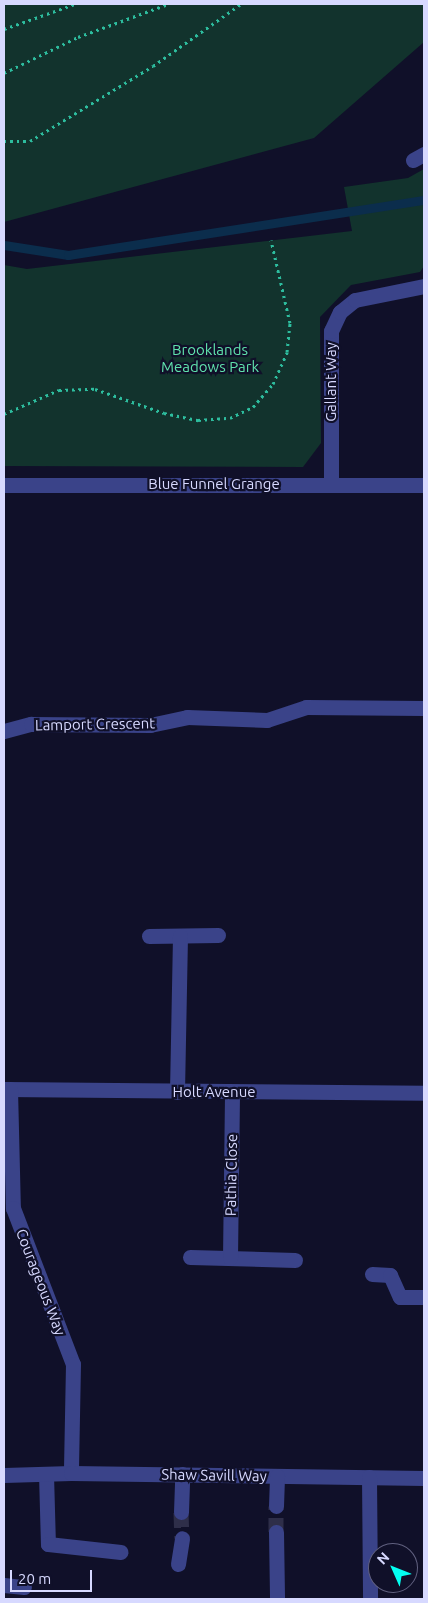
<!DOCTYPE html>
<style>
body{margin:0}
#map{position:relative;width:428px;height:1603px;overflow:hidden;background:#101029;font-family:Ubuntu,sans-serif}
div>[style]{position:absolute}
[style*='--x']{left:calc(var(--x)*1px);top:calc(var(--y)*1px);width:calc(var(--w)*1px);rotate:calc(var(--a)*1deg)}
.green>*{inset:0;background:#12332d}
.stream>*{height:9px;margin:-4.5px;padding:0 4.5px;transform-origin:4.5px;border-radius:4.5px;background:#0b2d4c}
.minor-tunnel>*{height:15px;margin-top:-7.5px;transform-origin:0;background:repeating-linear-gradient(90deg,#2e2e49 0 15px,transparent 0 23px)}
.path>*{height:3px;margin-top:-1.5px;transform-origin:0;background:repeating-linear-gradient(90deg,#2dbd9e 0 2.5px,transparent 0 6.5px)}
.minor>*{height:15px;margin:-7.5px;padding:0 7.5px;transform-origin:7.5px;border-radius:7.5px;background:#3a4389}
span{translate:-50% -50%;white-space:nowrap;text-align:center;line-height:1.15;-webkit-text-stroke:4.5px #101029;paint-order:stroke}
.park-label{font-size:15px;color:#60e3ad}
.street-label{font-size:15px;color:#d7d9ff}
.frame{position:absolute;inset:0;border:5px solid #d7d9ff;pointer-events:none}
.north{position:absolute;left:368px;top:1543px;width:50px;height:50px;box-sizing:border-box;background:#101029;border:1px solid #60607f;border-radius:50%;rotate:314deg;font-size:14px;font-weight:700;line-height:20px;text-align:center;color:#d7d9ff}
.north::after{content:'';display:block;margin:auto;width:18px;height:22px;background:#03fff1;clip-path:polygon(50% 0,100% 100%,50% 72%,0 100%)}
.scale{position:absolute;left:10px;top:1570px;width:82px;height:22px;box-sizing:border-box;border:2px solid #d7d9ff;border-top:0;padding-left:6px;font-size:15px;line-height:18px;white-space:nowrap;color:#d7d9ff;-webkit-text-stroke:4px #101029;paint-order:stroke}
</style>
<div id="map">
<div class="green">
<i style="clip-path:polygon(4px 4px,424px 4px,424px 42px,314px 138px,4px 222px)"></i>
<i style="clip-path:polygon(424px 169px,424px 266px,420px 272px,351px 285px,320px 317px,321px 443px,303px 467px,4px 466px,4px 265px,27px 269px,352px 231px,344px 187px,408px 178px)"></i>
</div>
<div class="stream">
<i style="--x:4;--y:245;--w:65;--a:8.9"></i>
<i style="--x:68;--y:255;--w:360;--a:-8.8"></i>
</div>
<div class="minor-tunnel">
<i style="--x:181;--y:1512;--w:26;--a:88"></i>
<i style="--x:276;--y:1532;--w:26;--a:-90"></i>
</div>
<div class="path">
<i style="--x:4;--y:29;--w:75;--a:-19.4"></i>
<i style="--x:4;--y:73;--w:82;--a:-25.9"></i>
<i style="--x:78;--y:37;--w:96;--a:-20.1"></i>
<i style="--x:4;--y:141;--w:26;--a:0"></i>
<i style="--x:30;--y:141;--w:144;--a:-31.4"></i>
<i style="--x:153;--y:66;--w:108;--a:-35.2"></i>
<i style="--x:4;--y:414;--w:60;--a:-23.6"></i>
<i style="--x:59;--y:390;--w:36;--a:-2"></i>
<i style="--x:95;--y:389;--w:73;--a:19.2"></i>
<i style="--x:164;--y:413;--w:35;--a:12"></i>
<i style="--x:198;--y:420;--w:32;--a:-4"></i>
<i style="--x:230;--y:418;--w:25;--a:-26"></i>
<i style="--x:253;--y:407;--w:30;--a:-49"></i>
<i style="--x:273;--y:384;--w:35;--a:-66"></i>
<i style="--x:287;--y:352;--w:29;--a:-84"></i>
<i style="--x:290;--y:323;--w:85;--a:-102.9"></i>
</div>
<div class="minor">
<i style="--x:413;--y:160;--w:13;--a:-29"></i>
<i style="--x:331;--y:483;--w:152;--a:-90"></i>
<i style="--x:331;--y:331;--w:21;--a:-65"></i>
<i style="--x:340;--y:312;--w:19;--a:-39"></i>
<i style="--x:355;--y:300;--w:70;--a:-11.5"></i>
<i style="--x:4;--y:485;--w:420;--a:0"></i>
<i style="--x:4;--y:731;--w:28;--a:-15"></i>
<i style="--x:31;--y:724;--w:119;--a:0.5"></i>
<i style="--x:150;--y:725;--w:38;--a:-12"></i>
<i style="--x:187;--y:717;--w:80;--a:2.1"></i>
<i style="--x:267;--y:720;--w:41;--a:-18.4"></i>
<i style="--x:306;--y:707;--w:118;--a:0.5"></i>
<i style="--x:149;--y:936;--w:69;--a:-0.8"></i>
<i style="--x:4;--y:1089;--w:420;--a:0.5"></i>
<i style="--x:10;--y:1089;--w:119;--a:88.6"></i>
<i style="--x:13;--y:1208;--w:167;--a:69"></i>
<i style="--x:73;--y:1364;--w:109;--a:91.1"></i>
<i style="--x:177;--y:1092;--w:156;--a:-88.9"></i>
<i style="--x:190;--y:1257;--w:105;--a:1.6"></i>
<i style="--x:230;--y:1258;--w:166;--a:-89.3"></i>
<i style="--x:372;--y:1274;--w:18;--a:3"></i>
<i style="--x:390;--y:1275;--w:24;--a:66"></i>
<i style="--x:400;--y:1297;--w:24;--a:0"></i>
<i style="--x:46;--y:1474;--w:70;--a:88.4"></i>
<i style="--x:48;--y:1544;--w:73;--a:6.3"></i>
<i style="--x:4;--y:1475;--w:67;--a:-1.7"></i>
<i style="--x:71;--y:1473;--w:353;--a:0.8"></i>
<i style="--x:369;--y:1477;--w:122;--a:89.5"></i>
<i style="--x:276;--y:1506;--w:30;--a:-88"></i>
<i style="--x:181;--y:1512;--w:38;--a:-88"></i>
<i style="--x:276;--y:1532;--w:67;--a:89.1"></i>
<i style="--x:178;--y:1564;--w:26;--a:-81"></i>
<i style="--x:4;--y:1585;--w:20;--a:6"></i>
</div>
<div class="park-label">
<span style="left:210px;top:358px">Brooklands<br>Meadows Park</span>
</div>
<div class="street-label">
<span style="left:331px;top:382px;rotate:-90deg">Gallant Way</span>
<span style="left:214px;top:484px">Blue Funnel Grange</span>
<span style="left:95px;top:724px;rotate:-1deg">Lamport Crescent</span>
<span style="left:214px;top:1092px">Holt Avenue</span>
<span style="left:231px;top:1175px;rotate:-89deg">Pathia Close</span>
<span style="left:41px;top:1282px;rotate:69deg">Courageous Way</span>
<span style="left:214px;top:1475px;rotate:1deg">Shaw Savill Way</span>
</div>
<div class="frame"></div>
<div class="north">N</div>
<div class="scale">20 m</div>
</div>
